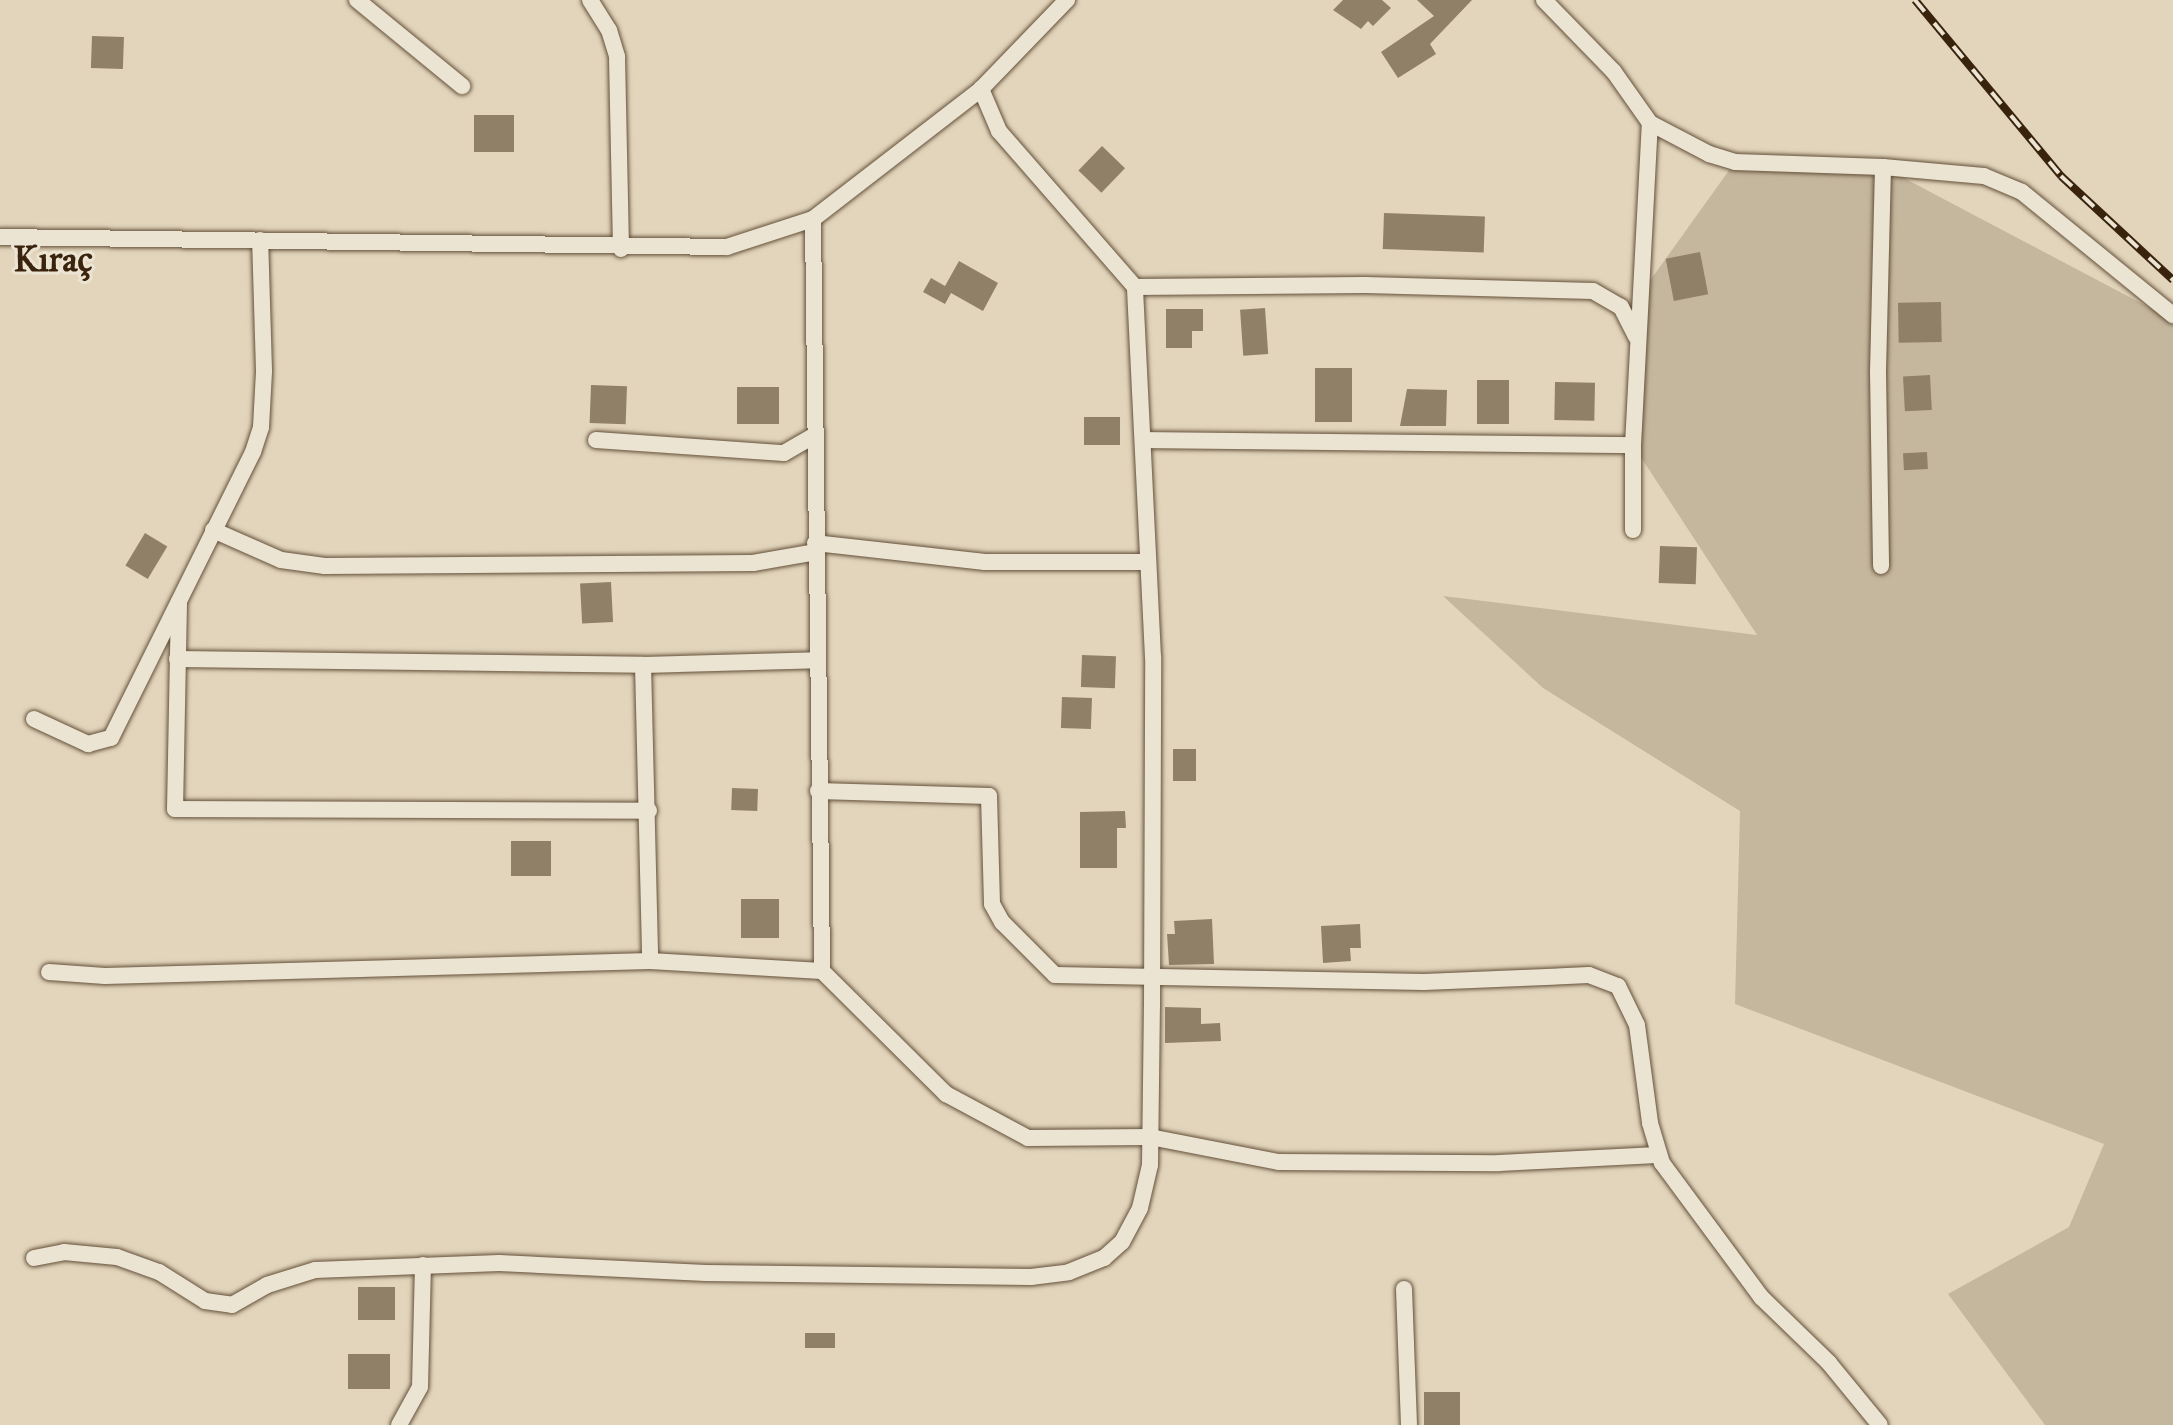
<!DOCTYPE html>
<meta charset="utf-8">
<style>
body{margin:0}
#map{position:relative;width:2173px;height:1425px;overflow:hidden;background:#e2d5bc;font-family:"IM FELL Great Primer",serif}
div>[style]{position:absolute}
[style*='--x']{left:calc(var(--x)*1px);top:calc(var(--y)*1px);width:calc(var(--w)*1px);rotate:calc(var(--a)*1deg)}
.green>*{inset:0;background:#c5b79e}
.building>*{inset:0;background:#918068;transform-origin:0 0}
.roads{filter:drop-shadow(0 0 2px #645039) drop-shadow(0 0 2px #645039)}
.minor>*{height:16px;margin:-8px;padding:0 8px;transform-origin:8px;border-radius:8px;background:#ece4d3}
.rail>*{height:8px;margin-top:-4px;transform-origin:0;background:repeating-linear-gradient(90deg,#ece4d3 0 15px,#3a230d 0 30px);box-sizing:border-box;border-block:2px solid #3a230d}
span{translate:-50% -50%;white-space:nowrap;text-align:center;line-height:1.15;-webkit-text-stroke:6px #ece4d3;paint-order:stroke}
.district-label{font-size:36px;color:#3a230d;font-weight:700}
</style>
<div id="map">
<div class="green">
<i style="clip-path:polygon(1735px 162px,1883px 167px,2173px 320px,2173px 1425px,2045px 1425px,1948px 1294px,2069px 1227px,2104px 1144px,1735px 1004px,1740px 811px,1543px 688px,1443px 596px,1757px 635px,1633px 445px,1639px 296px)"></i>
</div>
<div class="building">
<i style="clip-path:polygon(1343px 0,1382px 0,1391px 8px,1373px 26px,1368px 21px,1361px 29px,1333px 10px)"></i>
<i style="clip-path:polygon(1417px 0,1472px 0,1430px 44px,1436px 54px,1398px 78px,1381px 52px,1434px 16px)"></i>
<i style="left:92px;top:36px;width:32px;height:32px;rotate:2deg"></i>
<i style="left:474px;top:115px;width:40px;height:37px"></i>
<i style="left:1102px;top:146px;width:32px;height:34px;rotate:44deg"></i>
<i style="left:1384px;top:213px;width:101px;height:36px;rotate:2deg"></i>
<i style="left:1700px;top:252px;width:43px;height:35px;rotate:79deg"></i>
<i style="clip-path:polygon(959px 261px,998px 283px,983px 311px,951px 293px,945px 304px,923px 292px,931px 278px,945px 286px)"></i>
<i style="left:1941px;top:302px;width:40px;height:43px;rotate:89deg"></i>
<i style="left:1265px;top:308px;width:46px;height:25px;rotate:86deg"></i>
<i style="clip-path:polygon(1166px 309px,1203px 309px,1203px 331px,1192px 331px,1192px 348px,1166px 348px)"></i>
<i style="left:1315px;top:368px;width:37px;height:54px"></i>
<i style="left:1930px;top:375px;width:35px;height:27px;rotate:87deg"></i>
<i style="left:1477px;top:380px;width:32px;height:44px"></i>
<i style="left:1555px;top:382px;width:40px;height:38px;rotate:1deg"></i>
<i style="left:591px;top:385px;width:36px;height:38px;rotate:2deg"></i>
<i style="left:737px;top:387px;width:42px;height:37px"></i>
<i style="clip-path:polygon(1407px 389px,1447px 390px,1446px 426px,1400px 426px)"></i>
<i style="left:1084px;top:417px;width:36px;height:28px"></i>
<i style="left:1927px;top:452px;width:17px;height:24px;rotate:87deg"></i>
<i style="left:145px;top:533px;width:26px;height:38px;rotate:31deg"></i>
<i style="left:1660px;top:546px;width:37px;height:37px;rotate:2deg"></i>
<i style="left:611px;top:582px;width:40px;height:31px;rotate:87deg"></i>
<i style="left:1082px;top:655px;width:34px;height:32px;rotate:2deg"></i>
<i style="left:1062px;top:697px;width:30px;height:31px;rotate:2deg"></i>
<i style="left:1173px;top:749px;width:23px;height:32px"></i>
<i style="left:732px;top:788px;width:26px;height:22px;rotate:2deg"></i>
<i style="clip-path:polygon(1125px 811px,1126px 828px,1117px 828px,1117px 868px,1080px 868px,1080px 812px)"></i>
<i style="left:511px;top:841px;width:40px;height:35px"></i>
<i style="left:741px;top:899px;width:38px;height:39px"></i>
<i style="clip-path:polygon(1212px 919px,1214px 964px,1169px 965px,1167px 934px,1175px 934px,1174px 921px)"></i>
<i style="clip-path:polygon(1360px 924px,1361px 948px,1350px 948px,1351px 961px,1323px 963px,1321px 926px)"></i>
<i style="clip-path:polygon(1165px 1007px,1201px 1008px,1201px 1024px,1220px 1023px,1221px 1041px,1165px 1043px)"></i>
<i style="left:358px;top:1287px;width:37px;height:33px"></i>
<i style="left:805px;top:1333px;width:30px;height:15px"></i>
<i style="left:348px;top:1354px;width:42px;height:35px"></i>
<i style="left:1424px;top:1392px;width:36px;height:33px"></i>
</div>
<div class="roads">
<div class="minor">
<i style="--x:357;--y:0;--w:136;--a:39.3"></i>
<i style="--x:590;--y:0;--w:36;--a:58"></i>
<i style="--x:609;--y:30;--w:28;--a:73"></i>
<i style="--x:617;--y:57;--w:192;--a:88.8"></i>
<i style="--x:1544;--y:0;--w:100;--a:45.8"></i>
<i style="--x:1614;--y:72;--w:62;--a:54.8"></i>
<i style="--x:1650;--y:123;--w:67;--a:27.7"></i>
<i style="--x:1709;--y:154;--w:27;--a:17"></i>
<i style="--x:1735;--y:162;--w:148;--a:1.9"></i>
<i style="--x:1883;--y:167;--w:205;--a:91.4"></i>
<i style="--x:1878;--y:372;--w:194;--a:89.1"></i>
<i style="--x:1883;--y:167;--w:101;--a:5.1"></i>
<i style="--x:1984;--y:176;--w:41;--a:22.8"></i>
<i style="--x:2022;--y:192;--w:195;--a:39.2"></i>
<i style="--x:813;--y:219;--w:752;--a:89.31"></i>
<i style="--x:822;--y:971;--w:175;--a:44.8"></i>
<i style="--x:946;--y:1094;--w:93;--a:28.2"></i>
<i style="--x:1028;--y:1138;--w:122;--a:-0.5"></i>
<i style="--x:1150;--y:1137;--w:131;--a:11"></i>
<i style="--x:1279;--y:1162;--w:220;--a:0.3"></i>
<i style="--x:1499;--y:1163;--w:160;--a:-2.9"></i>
<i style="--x:0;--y:237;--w:727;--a:0.79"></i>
<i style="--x:727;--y:247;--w:90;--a:-18"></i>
<i style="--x:813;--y:219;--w:212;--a:-37.7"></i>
<i style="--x:1135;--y:287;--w:230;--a:-0.5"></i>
<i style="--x:1365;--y:285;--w:228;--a:1.5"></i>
<i style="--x:1593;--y:291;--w:32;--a:30"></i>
<i style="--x:1621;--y:307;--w:33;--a:63"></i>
<i style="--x:596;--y:440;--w:188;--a:4"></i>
<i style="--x:784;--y:453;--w:36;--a:-30"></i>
<i style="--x:1146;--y:440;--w:487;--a:0.6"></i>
<i style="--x:1633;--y:445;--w:322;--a:-87"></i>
<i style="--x:213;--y:530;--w:74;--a:23.8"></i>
<i style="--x:281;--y:560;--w:44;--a:7.8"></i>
<i style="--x:325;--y:566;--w:428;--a:-0.4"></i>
<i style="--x:753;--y:563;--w:64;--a:-9.9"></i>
<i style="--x:1633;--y:530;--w:85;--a:-90"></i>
<i style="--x:815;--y:543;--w:171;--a:6.4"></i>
<i style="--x:985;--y:562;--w:161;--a:0"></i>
<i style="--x:179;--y:602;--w:207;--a:91.1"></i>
<i style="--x:175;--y:809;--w:474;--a:0.2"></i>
<i style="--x:177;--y:659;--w:466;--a:0.7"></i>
<i style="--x:643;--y:665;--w:174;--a:-1.6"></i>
<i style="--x:643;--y:665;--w:296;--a:88.6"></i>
<i style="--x:34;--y:719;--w:60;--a:24.8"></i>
<i style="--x:88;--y:744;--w:24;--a:-15"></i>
<i style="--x:111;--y:738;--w:319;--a:-63.6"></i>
<i style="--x:253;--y:452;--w:26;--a:-72"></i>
<i style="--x:261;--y:427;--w:56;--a:-86.9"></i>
<i style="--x:264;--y:371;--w:131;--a:-91.7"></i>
<i style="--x:818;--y:791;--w:171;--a:1.7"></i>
<i style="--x:989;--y:796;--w:108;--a:88.4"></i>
<i style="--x:992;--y:904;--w:21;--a:61"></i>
<i style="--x:1002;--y:922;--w:75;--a:45"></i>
<i style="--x:1055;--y:975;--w:369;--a:1.1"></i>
<i style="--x:1424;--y:982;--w:165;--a:-2.4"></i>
<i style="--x:1589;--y:975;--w:31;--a:21"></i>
<i style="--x:1618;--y:986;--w:43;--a:64"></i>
<i style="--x:1637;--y:1025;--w:99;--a:82.4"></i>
<i style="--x:1650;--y:1123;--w:42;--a:73.3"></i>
<i style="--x:1662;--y:1163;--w:167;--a:53.5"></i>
<i style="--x:1761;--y:1297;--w:95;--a:44.1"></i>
<i style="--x:1829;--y:1363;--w:80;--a:50.6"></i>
<i style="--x:49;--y:972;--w:56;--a:4.1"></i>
<i style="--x:105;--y:976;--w:545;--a:-1.58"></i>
<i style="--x:650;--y:961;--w:172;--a:3.3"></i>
<i style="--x:34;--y:1258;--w:31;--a:-11"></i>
<i style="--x:64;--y:1252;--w:53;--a:5.4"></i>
<i style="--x:117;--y:1257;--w:45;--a:19.7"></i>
<i style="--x:159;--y:1272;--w:54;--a:32.2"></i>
<i style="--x:205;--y:1301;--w:27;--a:8"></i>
<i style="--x:232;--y:1305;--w:40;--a:-29.7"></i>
<i style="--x:267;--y:1285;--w:50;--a:-17.4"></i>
<i style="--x:315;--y:1270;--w:184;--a:-2.2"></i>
<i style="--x:499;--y:1263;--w:207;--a:2.8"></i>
<i style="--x:706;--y:1273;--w:325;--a:0.7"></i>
<i style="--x:1031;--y:1277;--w:38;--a:-7"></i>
<i style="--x:1069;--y:1272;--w:38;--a:-22"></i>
<i style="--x:1104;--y:1258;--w:24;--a:-42"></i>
<i style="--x:1122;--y:1242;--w:38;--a:-62"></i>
<i style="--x:1140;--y:1208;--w:44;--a:-76.9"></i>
<i style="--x:1150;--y:1165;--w:159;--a:-89.3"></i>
<i style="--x:1152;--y:1006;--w:349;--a:-89.8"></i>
<i style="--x:1153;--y:657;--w:370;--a:-92.8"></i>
<i style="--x:1135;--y:287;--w:207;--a:-131.1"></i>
<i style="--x:999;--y:131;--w:46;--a:-113.2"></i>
<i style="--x:981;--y:89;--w:124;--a:-46"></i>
<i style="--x:1404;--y:1289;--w:136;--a:87.9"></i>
<i style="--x:399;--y:1425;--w:43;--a:-61.1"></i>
<i style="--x:420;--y:1387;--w:122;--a:-88.6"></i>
</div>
</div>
<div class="rail">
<i style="--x:1915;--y:0;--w:229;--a:50.3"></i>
<i style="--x:2061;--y:176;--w:153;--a:42.9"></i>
</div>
<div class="district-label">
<span style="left:53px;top:260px">Kıraç</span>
</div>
</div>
